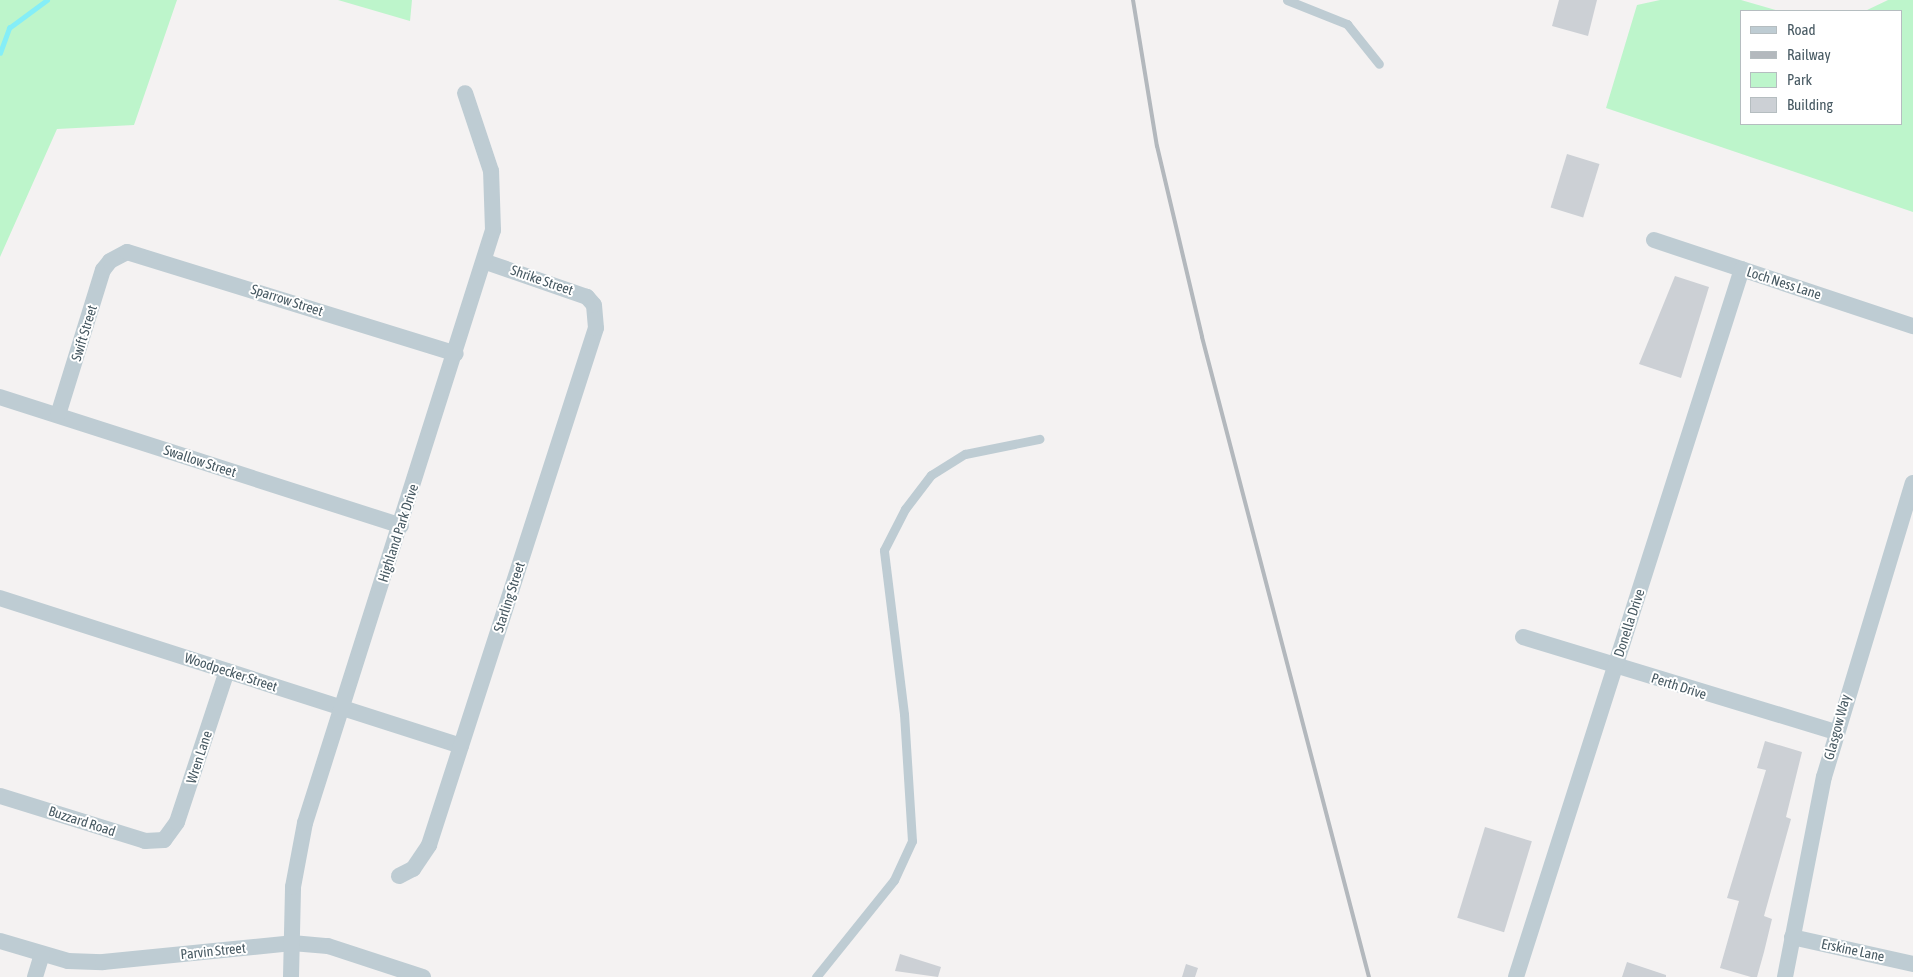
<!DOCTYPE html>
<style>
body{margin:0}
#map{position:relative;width:1913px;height:977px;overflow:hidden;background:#f4f2f2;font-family:"Asap Condensed",sans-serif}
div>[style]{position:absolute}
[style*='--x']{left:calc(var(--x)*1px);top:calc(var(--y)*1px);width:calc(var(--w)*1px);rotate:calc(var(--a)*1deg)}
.green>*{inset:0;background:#bdf5cb}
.stream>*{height:4.5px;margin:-2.25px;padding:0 2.25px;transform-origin:2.25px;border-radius:2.25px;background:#85eef7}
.building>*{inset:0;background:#ccd0d5;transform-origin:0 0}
.lane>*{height:9px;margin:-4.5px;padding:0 4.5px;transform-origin:4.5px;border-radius:4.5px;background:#beccd3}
.street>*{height:16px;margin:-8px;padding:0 8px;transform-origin:8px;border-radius:8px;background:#beccd3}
.rail>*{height:4px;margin:-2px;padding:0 2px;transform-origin:2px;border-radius:2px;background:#b3b8bd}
span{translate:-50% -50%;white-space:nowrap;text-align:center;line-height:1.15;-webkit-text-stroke:4px #fff;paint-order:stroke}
.street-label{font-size:14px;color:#475962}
.legend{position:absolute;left:1740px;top:10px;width:162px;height:115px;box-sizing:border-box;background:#fff;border:1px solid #b5bdc0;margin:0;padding:6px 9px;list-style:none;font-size:15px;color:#475962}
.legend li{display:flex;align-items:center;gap:10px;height:25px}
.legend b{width:25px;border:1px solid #b5bdc0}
</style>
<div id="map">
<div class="green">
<i style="clip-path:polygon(0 0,177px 0,134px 125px,57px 129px,0 257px)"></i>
<i style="clip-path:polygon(338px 0,412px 0,410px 21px)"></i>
<i style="clip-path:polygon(1660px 0,1741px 0,1779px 11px,1742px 11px,1742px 124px,1902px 124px,1902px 11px,1865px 11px,1888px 0,1913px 0,1913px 212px,1606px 108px,1637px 5px)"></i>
</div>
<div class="stream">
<i style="--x:0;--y:53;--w:27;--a:-70"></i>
<i style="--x:9;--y:28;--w:47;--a:-36.4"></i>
</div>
<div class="building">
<i style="clip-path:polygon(1559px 0,1597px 0,1588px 36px,1552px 26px)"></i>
<i style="left:1567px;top:154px;width:34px;height:56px;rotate:17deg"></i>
<i style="clip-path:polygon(1675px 276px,1709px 287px,1681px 378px,1639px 364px)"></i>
<i style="clip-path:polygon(1765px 741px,1802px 752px,1786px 817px,1791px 819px,1764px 916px,1772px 919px,1764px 952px,1757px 977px,1751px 977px,1720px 968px,1739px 901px,1727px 898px,1766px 770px,1757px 768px)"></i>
<i style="left:1485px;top:827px;width:49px;height:95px;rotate:17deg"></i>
<i style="clip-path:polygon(900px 954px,941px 967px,938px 977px,895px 971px)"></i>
<i style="clip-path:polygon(1627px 962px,1666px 975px,1666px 977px,1622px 977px)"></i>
<i style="clip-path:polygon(1186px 964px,1198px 968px,1195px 977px,1182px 977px)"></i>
</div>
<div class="lane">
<i style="--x:1287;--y:0;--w:65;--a:21.8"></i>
<i style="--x:1347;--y:24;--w:51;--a:51.3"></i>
<i style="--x:816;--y:977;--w:124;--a:-51.2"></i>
<i style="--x:894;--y:880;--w:43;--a:-65.2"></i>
<i style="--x:912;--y:841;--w:127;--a:-93.6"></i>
<i style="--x:904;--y:714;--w:165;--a:-97"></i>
<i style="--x:884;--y:550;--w:46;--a:-62.9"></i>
<i style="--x:905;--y:509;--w:43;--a:-52.6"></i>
<i style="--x:931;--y:475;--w:40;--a:-32"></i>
<i style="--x:965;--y:454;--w:76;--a:-11.5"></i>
</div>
<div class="street">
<i style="--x:1654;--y:240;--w:273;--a:18.4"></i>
<i style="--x:0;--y:397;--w:421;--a:17.8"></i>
<i style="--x:58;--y:415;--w:152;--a:-72.8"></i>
<i style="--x:103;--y:270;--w:11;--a:-52"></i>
<i style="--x:110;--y:261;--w:19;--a:-28"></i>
<i style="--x:127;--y:252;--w:344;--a:17.2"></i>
<i style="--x:0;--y:598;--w:484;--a:17.8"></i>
<i style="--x:1523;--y:637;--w:327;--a:16.9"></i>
<i style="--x:0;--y:796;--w:152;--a:17.2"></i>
<i style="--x:145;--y:841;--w:19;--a:-3"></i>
<i style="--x:164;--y:840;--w:22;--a:-54"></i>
<i style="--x:177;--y:822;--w:159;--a:-71.7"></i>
<i style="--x:399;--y:876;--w:16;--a:-27"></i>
<i style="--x:413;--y:869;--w:29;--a:-56"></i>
<i style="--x:429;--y:845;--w:543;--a:-72.1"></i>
<i style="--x:596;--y:328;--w:23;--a:-95"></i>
<i style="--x:594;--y:305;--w:11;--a:-131"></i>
<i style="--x:587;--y:297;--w:107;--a:-160.9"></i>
<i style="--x:1792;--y:937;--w:124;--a:12.6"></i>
<i style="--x:0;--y:941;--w:71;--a:16.4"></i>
<i style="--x:68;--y:961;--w:35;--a:2"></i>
<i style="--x:103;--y:962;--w:190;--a:-5.7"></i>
<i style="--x:292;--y:943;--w:36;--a:5"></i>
<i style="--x:328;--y:946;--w:100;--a:18.1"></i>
<i style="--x:35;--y:977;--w:24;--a:-73"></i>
<i style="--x:291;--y:977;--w:90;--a:-88.7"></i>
<i style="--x:293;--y:887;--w:65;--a:-79.4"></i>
<i style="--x:305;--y:823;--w:622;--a:-72.41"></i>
<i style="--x:493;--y:230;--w:59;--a:-91.9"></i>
<i style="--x:491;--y:171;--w:82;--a:-108.4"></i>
<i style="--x:1516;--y:977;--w:743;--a:-72.3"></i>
<i style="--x:1785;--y:977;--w:204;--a:-79"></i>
<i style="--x:1824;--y:777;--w:307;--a:-73.2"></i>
</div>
<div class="rail">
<i style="--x:1133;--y:0;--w:148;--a:80.7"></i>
<i style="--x:1157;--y:146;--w:196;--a:76.7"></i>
<i style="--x:1202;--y:337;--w:661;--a:75.38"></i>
</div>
<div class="street-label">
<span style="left:542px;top:280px;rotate:19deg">Shrike Street</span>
<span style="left:1784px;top:283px;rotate:18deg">Loch Ness Lane</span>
<span style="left:287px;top:300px;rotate:18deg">Sparrow Street</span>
<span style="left:84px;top:333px;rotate:-73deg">Swift Street</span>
<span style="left:200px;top:461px;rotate:18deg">Swallow Street</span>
<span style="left:398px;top:533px;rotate:-72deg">Highland Park Drive</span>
<span style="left:509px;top:597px;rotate:-72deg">Starling Street</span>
<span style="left:1629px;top:623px;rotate:-72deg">Donella Drive</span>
<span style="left:231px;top:672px;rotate:18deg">Woodpecker Street</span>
<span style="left:1679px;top:686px;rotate:18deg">Perth Drive</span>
<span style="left:1837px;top:727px;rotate:-75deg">Glasgow Way</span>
<span style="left:199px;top:757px;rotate:-72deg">Wren Lane</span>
<span style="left:82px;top:821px;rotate:18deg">Buzzard Road</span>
<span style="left:1853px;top:950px;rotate:12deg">Erskine Lane</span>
<span style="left:213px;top:951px;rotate:-6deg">Parvin Street</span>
</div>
<ul class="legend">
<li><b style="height:6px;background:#beccd3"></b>Road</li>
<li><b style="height:6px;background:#b3b8bd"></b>Railway</li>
<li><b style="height:14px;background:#bdf5cb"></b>Park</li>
<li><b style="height:14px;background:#ccd0d5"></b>Building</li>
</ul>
</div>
